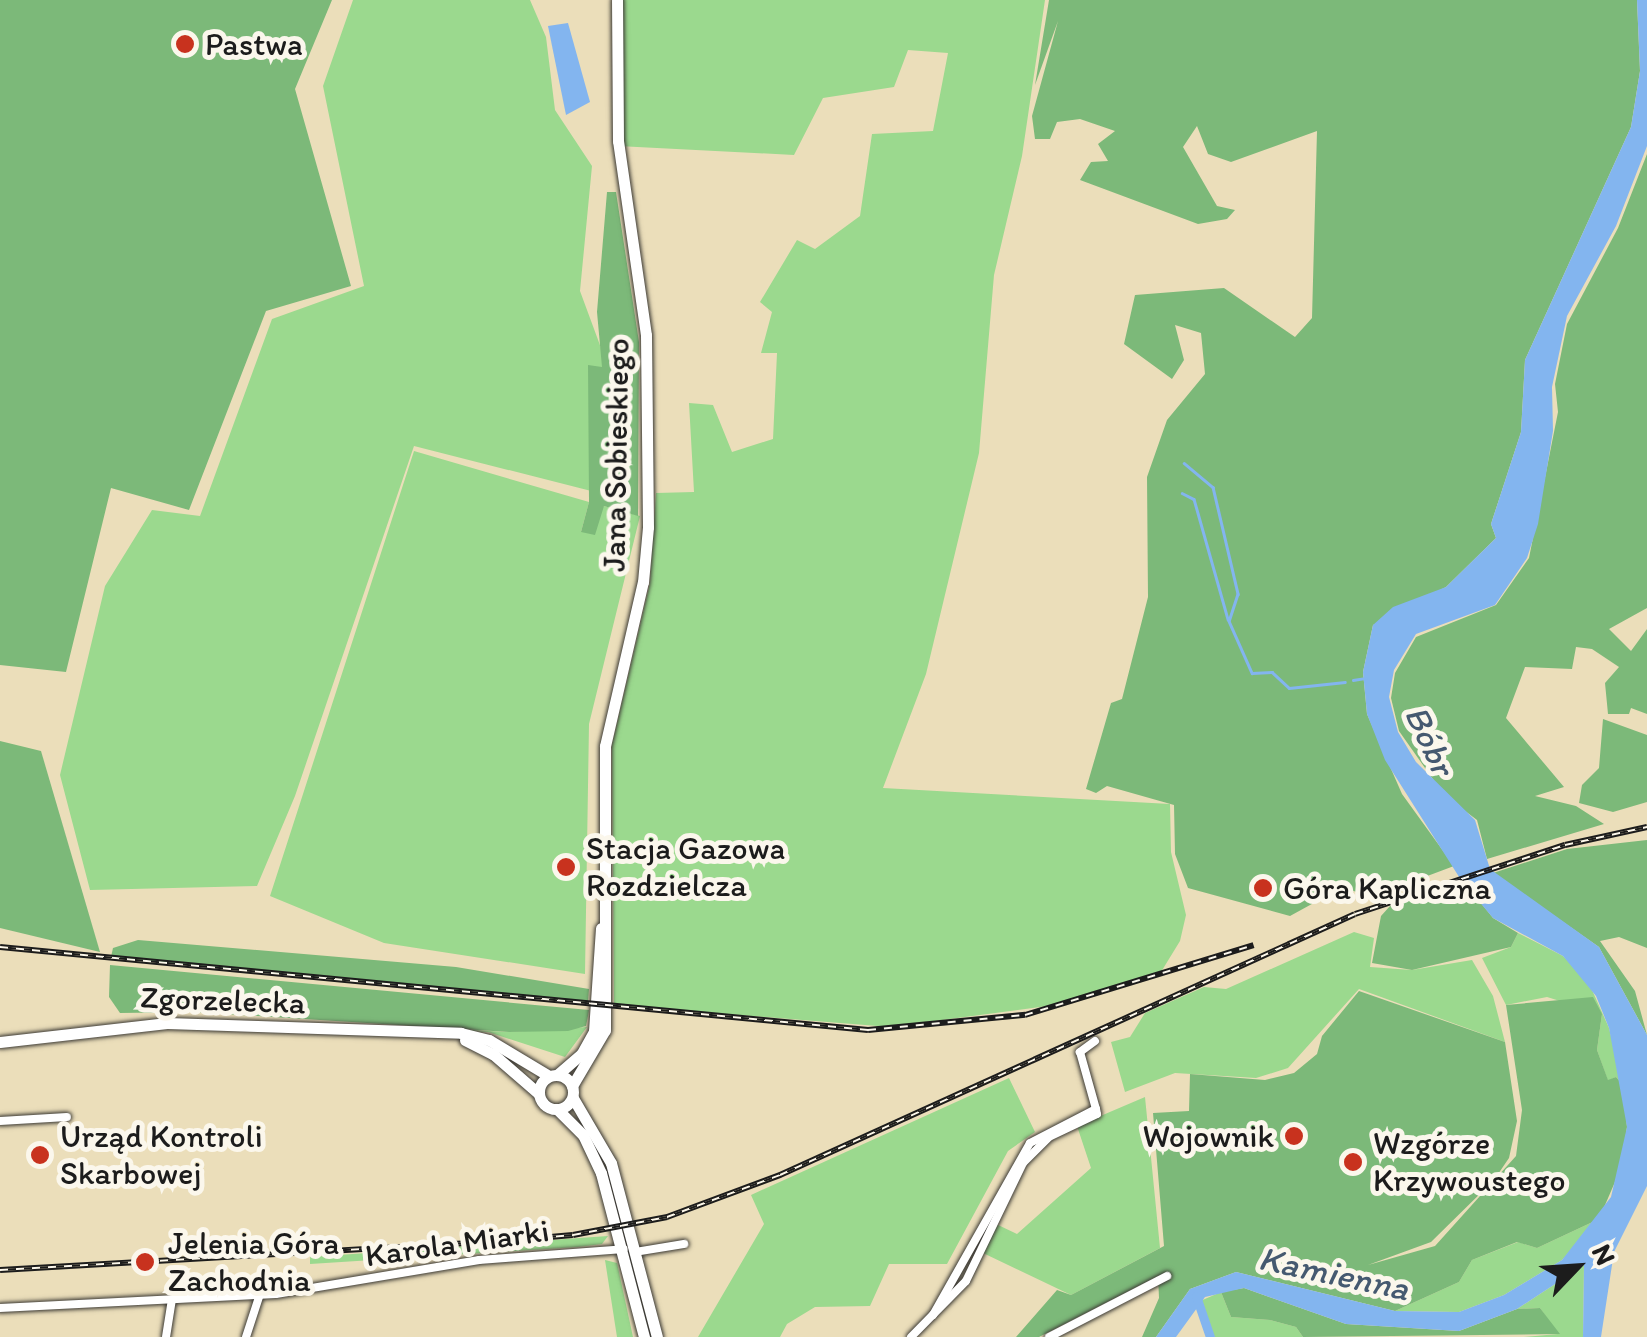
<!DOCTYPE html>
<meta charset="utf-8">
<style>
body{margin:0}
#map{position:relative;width:1647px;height:1337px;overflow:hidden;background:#ebdeba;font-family:Itim,sans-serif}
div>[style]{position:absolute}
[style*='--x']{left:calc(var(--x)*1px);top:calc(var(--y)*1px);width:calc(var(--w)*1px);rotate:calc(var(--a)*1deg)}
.green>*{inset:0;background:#9bd98e}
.forest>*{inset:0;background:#7cb979}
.water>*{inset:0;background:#83b5ef}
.stream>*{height:2.5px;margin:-1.25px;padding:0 1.25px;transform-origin:1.25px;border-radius:1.25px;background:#83b5ef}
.canal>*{height:9px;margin:-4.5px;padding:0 4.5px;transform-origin:4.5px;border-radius:4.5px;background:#83b5ef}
.roads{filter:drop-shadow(0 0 2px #3b3934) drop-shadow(0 0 2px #3b3934)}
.street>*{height:8px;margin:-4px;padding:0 4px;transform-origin:4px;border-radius:4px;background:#fff}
.primary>*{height:11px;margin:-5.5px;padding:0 5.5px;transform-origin:5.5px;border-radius:5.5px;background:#fff}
.primary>.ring{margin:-5.5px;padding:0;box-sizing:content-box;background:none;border:11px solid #fff;border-radius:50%}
.rail>*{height:6px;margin-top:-3px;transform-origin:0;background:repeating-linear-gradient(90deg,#fbf7ec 0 8px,#1c1c1c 0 16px);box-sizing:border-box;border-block:2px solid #1c1c1c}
.dots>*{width:28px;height:28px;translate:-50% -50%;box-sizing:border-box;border:5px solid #fbf7ec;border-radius:50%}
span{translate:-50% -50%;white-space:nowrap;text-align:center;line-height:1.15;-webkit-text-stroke:10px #fbf7ec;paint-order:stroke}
.poi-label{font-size:32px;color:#1c1c1c}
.left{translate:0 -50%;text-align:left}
.right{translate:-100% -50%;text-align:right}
.street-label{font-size:32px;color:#1c1c1c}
.water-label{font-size:35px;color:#455970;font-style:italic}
.north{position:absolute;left:1527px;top:1217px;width:100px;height:100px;-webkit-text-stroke:8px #fbf7ec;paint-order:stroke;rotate:65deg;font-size:28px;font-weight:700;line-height:40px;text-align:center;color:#1c1c1c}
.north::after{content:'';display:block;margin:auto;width:35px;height:45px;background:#1c1c1c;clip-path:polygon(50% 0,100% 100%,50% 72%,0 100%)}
</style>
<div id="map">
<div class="green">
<i style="clip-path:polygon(353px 0,530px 0,546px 37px,555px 110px,592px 166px,580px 291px,611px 375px,603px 494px,414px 446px,295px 796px,257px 886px,90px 890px,60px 775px,105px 586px,152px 510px,200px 516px,272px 319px,364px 286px,323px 86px)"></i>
<i style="clip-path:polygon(617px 0,1045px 0,1022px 156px,994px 275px,979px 453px,926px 674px,883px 788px,1170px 804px,1171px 852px,1186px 915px,1180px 941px,1161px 972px,1055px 1005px,890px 1027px,614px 1005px,612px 745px,650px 583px,656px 493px,694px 492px,689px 403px,713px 405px,732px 452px,773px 439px,777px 353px,761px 353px,772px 312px,760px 302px,797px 240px,815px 249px,860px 216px,872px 134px,933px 131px,948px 53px,908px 50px,894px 87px,823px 98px,794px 155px,618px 146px)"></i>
<i style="clip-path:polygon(414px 451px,589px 502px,581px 532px,604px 506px,640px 516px,589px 724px,585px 974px,384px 943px,270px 896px)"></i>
<i style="clip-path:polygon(1354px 932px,1374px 938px,1370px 967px,1412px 970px,1472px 960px,1493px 996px,1505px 1042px,1359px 989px,1288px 1068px,1256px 1078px,1175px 1073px,1125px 1092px,1111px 1042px,1130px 1037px,1145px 1013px,1204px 987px,1226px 989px)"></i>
<i style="clip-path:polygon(1518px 933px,1563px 956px,1588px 981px,1609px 1028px,1623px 1085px,1616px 1077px,1608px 1081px,1597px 1050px,1602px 1014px,1547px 997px,1506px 1005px,1482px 958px,1511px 947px)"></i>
<i style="clip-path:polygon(391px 1026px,509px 1032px,587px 1027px,565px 1057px,488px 1032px)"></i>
<i style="clip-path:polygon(1009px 1078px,1035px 1132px,1008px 1151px,947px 1264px,889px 1264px,870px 1306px,815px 1307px,787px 1324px,780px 1337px,698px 1337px,764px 1224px,751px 1195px)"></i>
<i style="clip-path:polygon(1145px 1097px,1160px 1248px,1071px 1295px,983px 1253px,996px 1224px,1017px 1234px,1091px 1168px,1077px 1126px)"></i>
<i style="clip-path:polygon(1599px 1219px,1562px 1260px,1504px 1295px,1459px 1312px,1395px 1311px,1459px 1282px,1472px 1260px,1518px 1242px,1537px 1248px)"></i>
<i style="clip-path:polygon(608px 1236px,602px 1244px,578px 1247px,310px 1264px,310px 1257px)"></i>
<i style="clip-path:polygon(605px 1260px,617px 1263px,633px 1337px,617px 1337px)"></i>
<i style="clip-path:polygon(1584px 1265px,1583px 1337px,1524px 1337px,1558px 1334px,1540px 1308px,1517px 1309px)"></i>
<i style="clip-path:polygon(1221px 1292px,1231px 1317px,1270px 1320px,1296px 1327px,1303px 1337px,1210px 1337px,1198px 1302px)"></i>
</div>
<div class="forest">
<i style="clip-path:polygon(0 0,332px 0,295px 89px,351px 286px,266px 311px,189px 510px,111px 488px,66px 672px,0 665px)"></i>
<i style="clip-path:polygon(1049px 0,1637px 0,1640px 71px,1631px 127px,1525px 360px,1521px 432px,1491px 524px,1496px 538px,1446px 587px,1373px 625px,1363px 672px,1367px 714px,1402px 794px,1454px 866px,1374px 896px,1341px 888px,1290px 916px,1188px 888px,1175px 854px,1174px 805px,1107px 786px,1096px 793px,1086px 789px,1111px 703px,1122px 699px,1148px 597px,1147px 477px,1167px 420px,1205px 374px,1201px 333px,1175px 325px,1184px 360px,1172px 379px,1124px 344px,1135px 295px,1224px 288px,1295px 337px,1312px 318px,1317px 131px,1231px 162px,1208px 154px,1197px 126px,1183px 147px,1217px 206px,1235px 210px,1227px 219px,1198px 224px,1080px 180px,1091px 162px,1108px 161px,1098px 144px,1115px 131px,1080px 119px,1057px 122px,1050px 139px,1035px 139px,1032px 116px,1058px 21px,1035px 85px)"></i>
<i style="clip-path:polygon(1647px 154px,1647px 608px,1609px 629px,1631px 651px,1647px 629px,1647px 714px,1631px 708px,1629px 714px,1608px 714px,1605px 683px,1619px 667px,1592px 649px,1576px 647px,1572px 669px,1525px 667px,1506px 718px,1564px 787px,1535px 796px,1576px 806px,1604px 824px,1487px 859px,1477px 820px,1444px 795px,1399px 731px,1391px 698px,1395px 673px,1416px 637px,1496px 605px,1529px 558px,1558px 412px,1555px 384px,1567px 324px,1618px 228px)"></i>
<i style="clip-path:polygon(607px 192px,616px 192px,639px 342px,638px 516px,604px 506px,595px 535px,581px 532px,589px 502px,588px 365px,602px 367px,597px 312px)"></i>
<i style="clip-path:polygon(1603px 719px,1647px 735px,1647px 802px,1613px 812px,1579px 803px,1582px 785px,1599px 768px)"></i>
<i style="clip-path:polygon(0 741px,41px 751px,100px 952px,0 928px)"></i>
<i style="clip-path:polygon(1647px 840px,1647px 948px,1619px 937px,1600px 941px,1635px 991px,1647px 1035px,1599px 947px,1493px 873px,1567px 849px)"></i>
<i style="clip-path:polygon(1464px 882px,1493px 918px,1518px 933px,1511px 947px,1412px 970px,1372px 963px,1381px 916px,1390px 906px)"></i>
<i style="clip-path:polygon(138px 940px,456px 967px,589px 989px,588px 1002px,111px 957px,113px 948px)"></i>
<i style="clip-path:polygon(110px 965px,589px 1010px,588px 1016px,586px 1026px,568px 1031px,509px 1032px,194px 1012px,120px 1013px,109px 997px)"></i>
<i style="clip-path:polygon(1359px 991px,1505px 1042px,1517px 1121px,1509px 1158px,1494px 1180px,1431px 1242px,1368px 1265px,1435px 1246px,1516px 1156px,1522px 1110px,1506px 1005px,1593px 997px,1602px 1014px,1597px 1050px,1608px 1080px,1616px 1077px,1623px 1085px,1627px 1127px,1621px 1168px,1599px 1219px,1537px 1248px,1517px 1242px,1472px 1260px,1459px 1282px,1395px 1311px,1236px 1272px,1190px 1289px,1156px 1337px,1142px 1337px,1159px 1298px,1158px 1276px,1039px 1337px,1016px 1337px,1057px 1290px,1071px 1295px,1164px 1246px,1153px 1113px,1189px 1111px,1190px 1074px,1265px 1080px,1294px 1073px,1317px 1054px,1322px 1036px)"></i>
<i style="clip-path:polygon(1244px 1288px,1346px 1324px,1459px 1331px,1517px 1309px,1540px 1308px,1560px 1334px,1303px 1337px,1296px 1327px,1270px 1320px,1231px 1317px,1221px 1292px)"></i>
</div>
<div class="water">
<i style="clip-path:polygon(1637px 0,1647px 0,1647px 146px,1616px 226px,1567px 316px,1552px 387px,1553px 431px,1538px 524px,1527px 558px,1495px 605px,1416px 634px,1394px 670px,1389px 697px,1398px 732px,1416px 762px,1475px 820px,1490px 869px,1599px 947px,1647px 1035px,1647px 1186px,1614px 1252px,1601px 1337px,1583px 1337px,1584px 1265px,1517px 1309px,1459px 1331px,1346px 1324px,1244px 1288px,1205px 1297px,1176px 1337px,1156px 1337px,1190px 1289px,1236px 1272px,1395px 1311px,1459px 1312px,1504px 1295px,1562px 1260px,1611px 1197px,1627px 1127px,1609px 1028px,1596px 996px,1563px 956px,1493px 918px,1461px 880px,1385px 760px,1367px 714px,1363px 672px,1373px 625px,1393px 607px,1446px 587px,1496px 538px,1491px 524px,1521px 432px,1525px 360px,1631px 127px,1640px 71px)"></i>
<i style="clip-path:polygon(568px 23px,590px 102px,566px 115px,548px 26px)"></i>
</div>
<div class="stream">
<i style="--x:1184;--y:463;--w:38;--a:40"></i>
<i style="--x:1213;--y:487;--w:110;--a:76.8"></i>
<i style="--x:1238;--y:594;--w:28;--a:108"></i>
<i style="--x:1229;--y:621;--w:57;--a:66.1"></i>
<i style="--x:1252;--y:673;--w:20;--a:-3"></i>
<i style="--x:1272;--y:672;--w:23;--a:43"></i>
<i style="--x:1289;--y:688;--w:56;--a:-6.1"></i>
<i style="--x:1182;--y:493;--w:13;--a:27"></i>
<i style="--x:1194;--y:499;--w:125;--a:74.2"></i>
<i style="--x:1353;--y:680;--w:13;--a:-9"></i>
</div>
<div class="canal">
<i style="--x:1196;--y:1296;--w:43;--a:71.1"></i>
</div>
<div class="roads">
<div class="street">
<i style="--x:1095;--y:1041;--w:19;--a:144"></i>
<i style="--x:1080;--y:1052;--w:59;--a:74.3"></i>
<i style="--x:0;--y:1121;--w:67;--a:-3.4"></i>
<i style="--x:635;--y:1252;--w:50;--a:-9.3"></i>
<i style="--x:0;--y:1308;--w:276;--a:-2.9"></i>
<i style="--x:276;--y:1294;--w:206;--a:-9.5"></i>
<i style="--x:479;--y:1260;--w:145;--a:-4.3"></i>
<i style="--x:933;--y:1315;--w:197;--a:-60.6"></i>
<i style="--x:1030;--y:1143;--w:74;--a:-27.3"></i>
<i style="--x:166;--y:1337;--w:36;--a:-81"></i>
<i style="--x:246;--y:1337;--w:45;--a:-72"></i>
<i style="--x:911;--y:1337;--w:78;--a:-45.5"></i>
<i style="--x:966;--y:1281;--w:131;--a:-64.2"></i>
<i style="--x:1023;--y:1163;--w:37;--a:-45"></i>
<i style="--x:1049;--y:1137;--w:53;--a:-25.6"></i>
<i style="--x:1097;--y:1114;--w:5;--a:-101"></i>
<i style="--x:1049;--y:1337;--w:133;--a:-27.3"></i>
</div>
<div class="primary">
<i style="--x:465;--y:1040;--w:31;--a:27"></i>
<i style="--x:493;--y:1054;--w:60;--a:40.9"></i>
<i style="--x:0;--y:1042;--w:168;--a:-6.5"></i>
<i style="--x:167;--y:1023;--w:294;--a:1.9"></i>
<i style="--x:461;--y:1033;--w:29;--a:14"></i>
<i style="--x:489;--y:1040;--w:70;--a:31"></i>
<i class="ring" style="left:539px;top:1075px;width:23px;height:23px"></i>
<i style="--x:557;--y:1075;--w:33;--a:-41"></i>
<i style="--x:582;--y:1053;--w:25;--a:-61"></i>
<i style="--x:594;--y:1031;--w:103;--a:-86.1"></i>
<i style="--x:572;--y:1086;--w:65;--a:-59.5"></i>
<i style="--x:605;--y:1030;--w:284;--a:-90"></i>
<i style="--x:605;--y:746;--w:168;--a:-77"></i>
<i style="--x:643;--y:582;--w:55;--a:-84.8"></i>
<i style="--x:648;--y:527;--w:192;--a:-90.6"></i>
<i style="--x:646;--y:335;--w:196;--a:-98.2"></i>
<i style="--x:618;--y:141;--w:141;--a:-90.4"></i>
<i style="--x:573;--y:1098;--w:75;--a:59.7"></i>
<i style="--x:611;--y:1163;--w:180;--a:75.2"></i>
<i style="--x:558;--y:1110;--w:35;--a:45"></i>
<i style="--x:583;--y:1135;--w:42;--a:64.7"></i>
<i style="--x:601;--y:1173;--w:170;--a:75.3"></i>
</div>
</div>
<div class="rail">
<i style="--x:0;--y:947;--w:872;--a:5.46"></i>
<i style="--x:868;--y:1030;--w:158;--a:-5.5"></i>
<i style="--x:1025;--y:1015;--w:239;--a:-17"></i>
<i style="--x:0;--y:1270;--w:493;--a:-3.3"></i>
<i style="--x:492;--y:1242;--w:81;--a:-4.9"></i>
<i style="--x:573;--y:1235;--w:96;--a:-10.8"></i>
<i style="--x:667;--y:1217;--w:121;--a:-20.4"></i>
<i style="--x:780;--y:1175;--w:631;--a:-24.41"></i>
<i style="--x:1355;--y:914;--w:221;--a:-18.2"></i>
<i style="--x:1565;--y:845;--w:84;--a:-12.4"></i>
</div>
<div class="dots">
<i style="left:185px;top:44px;background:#c8321e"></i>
<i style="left:566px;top:867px;background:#c8321e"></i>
<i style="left:1263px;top:888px;background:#c8321e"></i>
<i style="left:1294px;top:1136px;background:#c8321e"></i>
<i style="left:40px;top:1155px;background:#c8321e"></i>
<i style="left:1353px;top:1162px;background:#c8321e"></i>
<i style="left:145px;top:1262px;background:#c8321e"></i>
</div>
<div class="poi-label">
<span class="left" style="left:205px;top:44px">Pastwa</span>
<span class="left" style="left:586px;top:867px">Stacja Gazowa<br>Rozdzielcza</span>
<span class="left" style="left:1283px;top:888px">Góra Kapliczna</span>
<span class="right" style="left:1274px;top:1136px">Wojownik</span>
<span class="left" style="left:60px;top:1155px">Urząd Kontroli<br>Skarbowej</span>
<span class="left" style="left:1373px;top:1162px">Wzgórze<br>Krzywoustego</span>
<span class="left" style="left:168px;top:1262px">Jelenia Góra<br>Zachodnia</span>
</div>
<div class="street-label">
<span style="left:616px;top:455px;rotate:-89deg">Jana Sobieskiego</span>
<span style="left:223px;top:1000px;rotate:2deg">Zgorzelecka</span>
<span style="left:457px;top:1243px;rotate:-8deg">Karola Miarki</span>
</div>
<div class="water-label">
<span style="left:1430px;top:740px;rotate:65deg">Bóbr</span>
<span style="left:1334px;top:1273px;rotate:12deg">Kamienna</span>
</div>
<div class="north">N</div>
</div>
